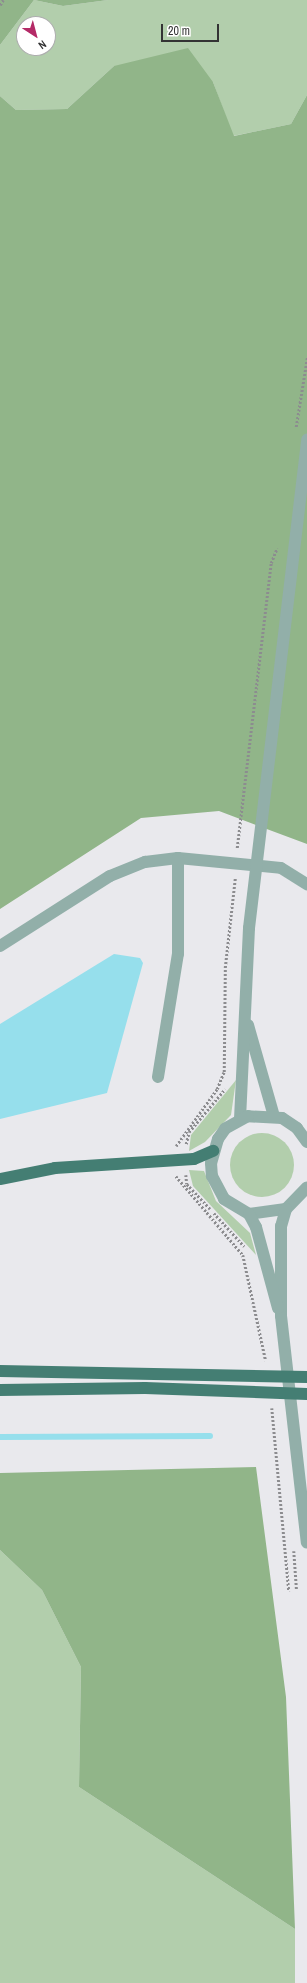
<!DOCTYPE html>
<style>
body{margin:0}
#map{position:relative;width:307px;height:1983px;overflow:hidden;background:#e9e9ed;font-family:"Archivo Narrow",sans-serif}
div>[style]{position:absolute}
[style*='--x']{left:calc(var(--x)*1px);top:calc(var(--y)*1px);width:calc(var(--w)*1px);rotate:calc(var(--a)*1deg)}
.green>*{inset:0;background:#b2ceac}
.round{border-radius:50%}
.forest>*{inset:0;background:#91b589}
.water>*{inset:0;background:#96dfec}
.stream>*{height:6px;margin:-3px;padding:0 3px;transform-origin:3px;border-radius:3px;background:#96dfec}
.path>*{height:2.5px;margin-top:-1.25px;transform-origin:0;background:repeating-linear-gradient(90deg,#8c8c8f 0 2px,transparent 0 4px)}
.minor>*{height:12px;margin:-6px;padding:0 6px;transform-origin:6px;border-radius:6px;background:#92afa9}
.major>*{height:12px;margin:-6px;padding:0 6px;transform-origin:6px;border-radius:6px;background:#447e73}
span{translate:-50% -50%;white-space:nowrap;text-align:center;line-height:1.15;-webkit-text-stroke:3.5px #fff;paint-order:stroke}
.north{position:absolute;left:16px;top:16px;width:40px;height:40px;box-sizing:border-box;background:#fff;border:1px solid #adadae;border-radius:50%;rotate:144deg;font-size:11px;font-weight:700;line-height:16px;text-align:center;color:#333334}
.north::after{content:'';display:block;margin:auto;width:14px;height:18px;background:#b42a67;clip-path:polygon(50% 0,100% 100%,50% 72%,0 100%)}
.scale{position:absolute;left:161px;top:24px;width:58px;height:18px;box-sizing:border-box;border:2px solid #333334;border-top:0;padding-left:5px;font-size:12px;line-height:14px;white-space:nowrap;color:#333334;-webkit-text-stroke:3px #fff;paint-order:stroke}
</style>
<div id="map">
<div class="green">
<i style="clip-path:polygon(evenodd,34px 0,63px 6px,108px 0,307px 0,307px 95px,291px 124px,233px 136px,213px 82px,114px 66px,67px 109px,16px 110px,0 96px,0 45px,34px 0,24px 24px,48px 24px,48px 48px,24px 48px,24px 24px)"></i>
<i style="clip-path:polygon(236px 1080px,231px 1115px,205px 1142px,189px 1151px,191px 1135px)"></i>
<i class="round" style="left:230px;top:1133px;width:64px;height:64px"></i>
<i style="clip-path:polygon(189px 1170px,204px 1171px,216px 1201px,250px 1233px,256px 1255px,193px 1186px)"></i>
<i style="clip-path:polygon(0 1550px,42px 1590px,81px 1667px,79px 1787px,295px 1929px,295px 1983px,0 1983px)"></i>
</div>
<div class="forest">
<i style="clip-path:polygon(0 0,108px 0,63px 6px,34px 0,0 45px)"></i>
<i style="clip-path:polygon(188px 48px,213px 82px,234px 136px,291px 124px,307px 95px,307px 844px,219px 811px,141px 818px,0 909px,0 96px,16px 110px,67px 109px,114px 66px)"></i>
<i style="clip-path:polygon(256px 1467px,286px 1697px,295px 1929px,79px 1787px,81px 1667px,42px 1590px,0 1550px,0 1473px)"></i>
</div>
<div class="water">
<i style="clip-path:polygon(114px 954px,140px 958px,143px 963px,107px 1093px,0 1119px,0 1024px)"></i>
</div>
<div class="stream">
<i style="--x:0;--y:1437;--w:210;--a:-0.3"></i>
</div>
<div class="path">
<i style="--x:0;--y:5;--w:6;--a:-59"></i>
<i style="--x:296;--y:427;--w:70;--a:-80.9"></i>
<i style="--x:237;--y:848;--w:287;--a:-83.2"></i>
<i style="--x:271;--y:563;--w:16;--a:-68"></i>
<i style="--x:186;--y:1144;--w:12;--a:-76"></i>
<i style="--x:189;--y:1132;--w:56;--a:-50.1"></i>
<i style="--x:176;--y:1146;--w:70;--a:-54.3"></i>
<i style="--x:217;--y:1089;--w:18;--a:-68"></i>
<i style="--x:224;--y:1072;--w:104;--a:-89.4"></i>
<i style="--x:225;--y:968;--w:90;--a:-83.6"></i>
<i style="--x:186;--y:1175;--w:9;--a:84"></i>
<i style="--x:187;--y:1184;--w:34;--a:47"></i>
<i style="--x:176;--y:1176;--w:104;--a:49.7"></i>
<i style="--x:243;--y:1255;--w:108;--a:77.8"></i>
<i style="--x:214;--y:1213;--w:45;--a:47.7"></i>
<i style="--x:272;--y:1408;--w:184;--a:84.7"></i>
<i style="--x:294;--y:1551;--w:39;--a:86"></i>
</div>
<div class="minor">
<i style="--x:0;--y:946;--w:130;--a:-32.5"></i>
<i style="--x:110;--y:876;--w:38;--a:-22"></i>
<i style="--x:145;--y:862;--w:33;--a:-7"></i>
<i style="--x:178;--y:858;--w:103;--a:5.5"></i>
<i style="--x:281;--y:868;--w:31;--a:32"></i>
<i style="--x:248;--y:1025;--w:95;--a:74.1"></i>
<i style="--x:158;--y:1077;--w:125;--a:-80.8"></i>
<i style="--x:178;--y:954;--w:96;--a:-90"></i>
<i style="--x:240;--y:1119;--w:191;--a:-87.3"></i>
<i style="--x:249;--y:928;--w:492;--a:-83.2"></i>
<i style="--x:307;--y:1142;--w:17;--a:-126"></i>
<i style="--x:297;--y:1128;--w:18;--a:-146"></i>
<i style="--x:282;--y:1118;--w:34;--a:-177"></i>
<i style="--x:248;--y:1116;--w:26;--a:151"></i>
<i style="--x:225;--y:1129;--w:12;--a:125"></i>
<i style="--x:218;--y:1139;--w:25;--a:106"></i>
<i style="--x:211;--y:1163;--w:13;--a:86"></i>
<i style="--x:212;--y:1176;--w:26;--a:62"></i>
<i style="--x:224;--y:1199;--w:29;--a:31"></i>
<i style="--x:249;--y:1214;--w:37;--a:-8"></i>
<i style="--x:286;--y:1209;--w:30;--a:-46"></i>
<i style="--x:286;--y:1209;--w:18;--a:106"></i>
<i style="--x:281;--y:1226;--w:90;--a:90"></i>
<i style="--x:281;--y:1316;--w:228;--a:83.5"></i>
<i style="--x:249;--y:1214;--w:15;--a:62"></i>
<i style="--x:256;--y:1227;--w:84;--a:74.8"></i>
</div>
<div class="major">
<i style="--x:0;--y:1179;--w:56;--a:-11.3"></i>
<i style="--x:55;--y:1168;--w:139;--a:-3.7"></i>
<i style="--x:194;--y:1159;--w:21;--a:-23"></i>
<i style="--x:0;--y:1371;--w:307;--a:1.1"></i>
<i style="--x:0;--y:1390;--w:145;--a:-0.8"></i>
<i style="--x:145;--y:1388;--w:162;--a:2.1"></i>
</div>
<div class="north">N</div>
<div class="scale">20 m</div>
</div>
